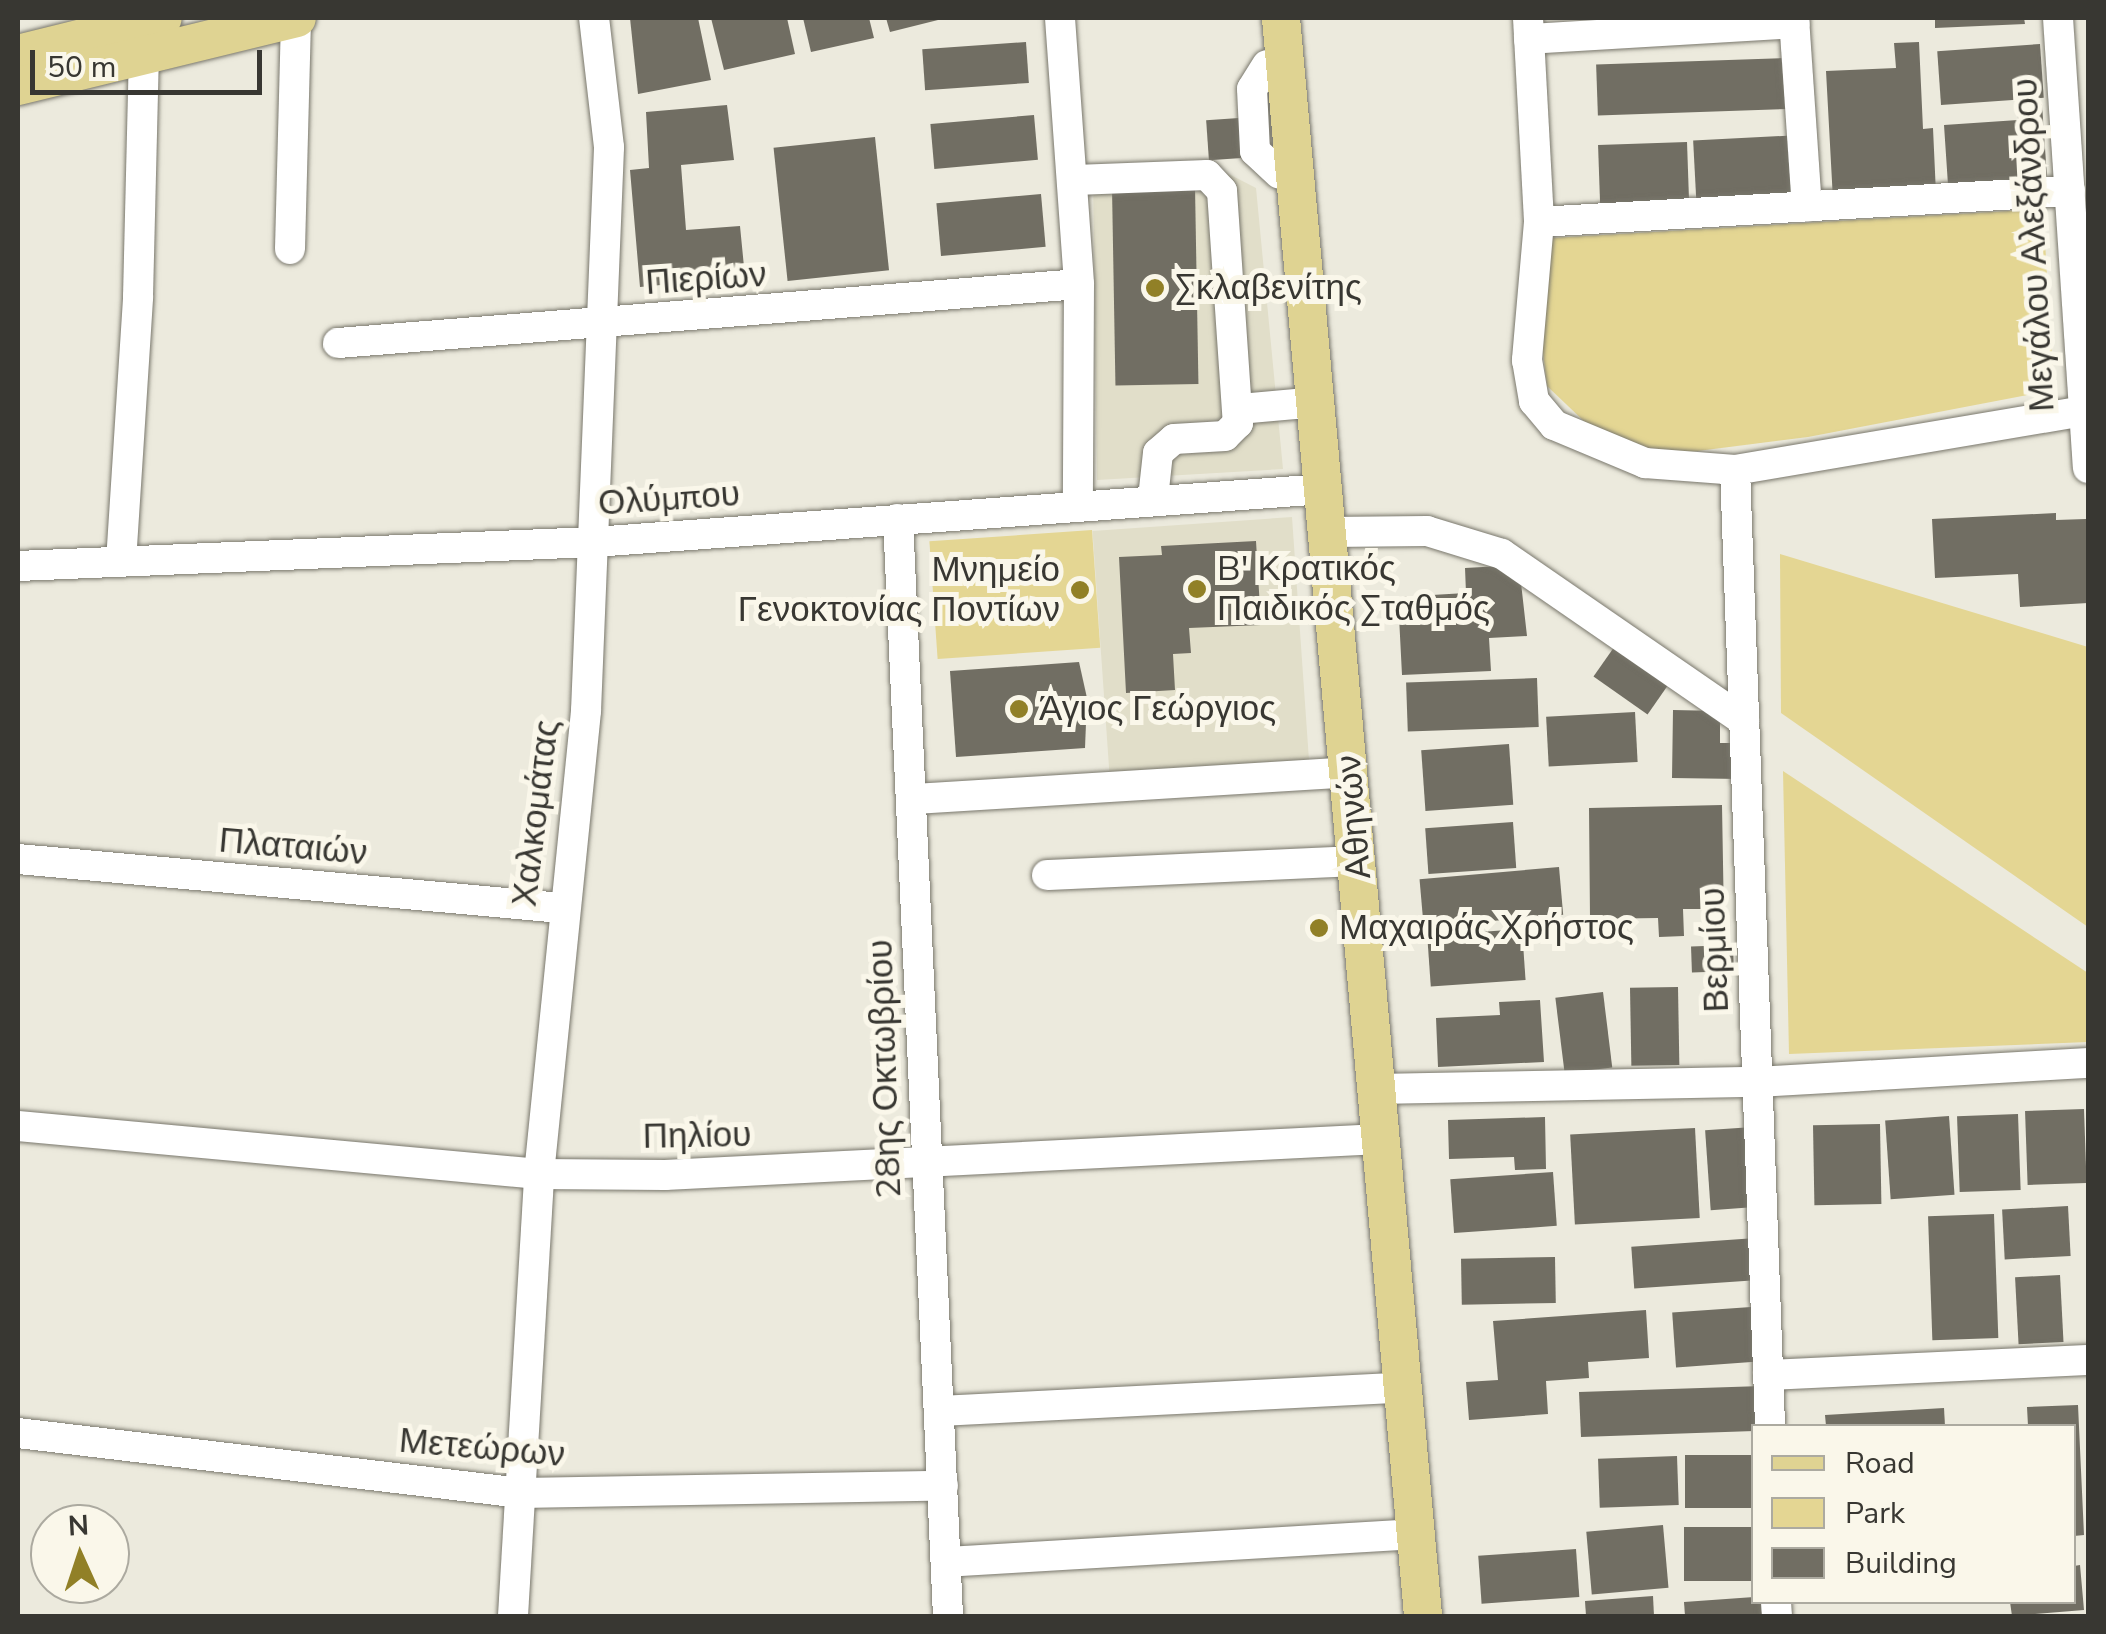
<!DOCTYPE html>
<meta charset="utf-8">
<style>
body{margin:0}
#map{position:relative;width:2106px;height:1634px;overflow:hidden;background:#eceadd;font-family:"Nunito Sans",sans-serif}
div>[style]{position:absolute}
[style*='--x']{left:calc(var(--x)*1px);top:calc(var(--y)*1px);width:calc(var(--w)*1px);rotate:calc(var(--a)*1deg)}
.built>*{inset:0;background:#e1dec9;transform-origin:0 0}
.green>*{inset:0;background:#e4d693;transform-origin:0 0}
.building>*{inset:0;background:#716e63;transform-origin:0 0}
.roads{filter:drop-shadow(0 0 2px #79776c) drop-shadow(0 0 2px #79776c)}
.minor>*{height:30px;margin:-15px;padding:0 15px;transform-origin:15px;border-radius:15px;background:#fff}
.major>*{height:38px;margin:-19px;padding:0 19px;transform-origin:19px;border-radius:19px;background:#dfd392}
.dots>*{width:28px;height:28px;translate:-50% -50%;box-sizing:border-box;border:5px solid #faf7ea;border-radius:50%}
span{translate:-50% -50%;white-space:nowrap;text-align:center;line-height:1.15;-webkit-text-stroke:10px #faf7ea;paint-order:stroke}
.street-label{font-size:35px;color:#383732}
.poi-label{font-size:35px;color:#383732}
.left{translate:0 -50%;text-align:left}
.right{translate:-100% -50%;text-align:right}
.frame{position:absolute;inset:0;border:20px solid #383732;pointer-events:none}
.legend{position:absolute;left:1751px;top:1424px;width:325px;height:180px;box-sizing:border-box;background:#faf7ea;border:2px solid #acaaa0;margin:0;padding:12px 18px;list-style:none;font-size:30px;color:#383732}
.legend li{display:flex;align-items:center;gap:20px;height:50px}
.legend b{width:50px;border:2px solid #acaaa0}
.north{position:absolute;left:30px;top:1504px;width:100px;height:100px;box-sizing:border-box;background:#faf7ea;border:2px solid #acaaa0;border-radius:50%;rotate:357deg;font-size:28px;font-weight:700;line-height:40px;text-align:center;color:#383732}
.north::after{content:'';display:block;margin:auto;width:35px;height:45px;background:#918027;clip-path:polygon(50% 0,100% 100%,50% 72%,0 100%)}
.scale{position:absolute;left:30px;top:50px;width:232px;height:45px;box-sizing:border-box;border:5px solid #383732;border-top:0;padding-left:12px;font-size:30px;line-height:35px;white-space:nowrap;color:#383732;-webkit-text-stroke:8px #faf7ea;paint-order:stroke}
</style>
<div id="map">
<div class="built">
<i style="clip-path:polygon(1217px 168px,1256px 188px,1283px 469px,1097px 480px,1093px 174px)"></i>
<i style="left:1292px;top:517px;width:247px;height:200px;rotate:86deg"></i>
</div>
<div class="green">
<i style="clip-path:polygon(2043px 209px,2054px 390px,1808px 437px,1682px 453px,1648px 448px,1588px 425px,1547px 386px,1542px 344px,1551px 238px)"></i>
<i style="left:1092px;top:530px;width:118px;height:163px;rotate:86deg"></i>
<i style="clip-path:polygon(1780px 554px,2088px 647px,2088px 927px,1781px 713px)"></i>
<i style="clip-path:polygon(1783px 771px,2088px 973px,2088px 1042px,1789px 1054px)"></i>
</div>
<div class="building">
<i style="clip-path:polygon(630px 18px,698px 18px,711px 80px,638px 94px)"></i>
<i style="clip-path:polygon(711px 18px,787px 18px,795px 54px,724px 70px)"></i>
<i style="clip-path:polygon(803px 18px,869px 18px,874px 38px,811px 52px)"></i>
<i style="clip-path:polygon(886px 18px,942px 18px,942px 19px,890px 32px)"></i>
<i style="clip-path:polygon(1935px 18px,2024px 18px,2025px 24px,1935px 28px)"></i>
<i style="left:1026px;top:42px;width:41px;height:104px;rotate:86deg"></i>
<i style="clip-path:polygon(1919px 42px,1923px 129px,1933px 128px,1936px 194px,1833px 200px,1826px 71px,1896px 68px,1894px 43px)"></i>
<i style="left:2040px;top:44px;width:54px;height:103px;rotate:86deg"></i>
<i style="left:1785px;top:58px;width:51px;height:189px;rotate:88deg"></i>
<i style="clip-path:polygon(2042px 104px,2047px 177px,1948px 185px,1944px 125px,2018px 120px,2017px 106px)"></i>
<i style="clip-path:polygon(727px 105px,734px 160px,681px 165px,686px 230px,740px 226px,745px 277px,640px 287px,630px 170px,649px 168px,646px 112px)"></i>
<i style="left:1034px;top:115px;width:45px;height:104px;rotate:85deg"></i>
<i style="left:1268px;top:116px;width:40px;height:62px;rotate:86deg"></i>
<i style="left:1800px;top:135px;width:63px;height:107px;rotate:87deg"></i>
<i style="left:875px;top:137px;width:134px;height:102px;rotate:84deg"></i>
<i style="left:1687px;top:142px;width:67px;height:89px;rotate:88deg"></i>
<i style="left:1195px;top:187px;width:197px;height:83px;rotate:89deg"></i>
<i style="left:1041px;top:194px;width:53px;height:105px;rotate:85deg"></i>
<i style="clip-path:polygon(2056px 513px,2056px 520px,2086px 519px,2088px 603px,2020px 607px,2018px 574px,1935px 578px,1932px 519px)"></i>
<i style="clip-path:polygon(1256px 541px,1261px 625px,1189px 628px,1191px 653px,1173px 654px,1175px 690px,1126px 693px,1119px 557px,1162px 555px,1161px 546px)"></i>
<i style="clip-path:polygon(1519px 565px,1527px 636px,1489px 638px,1491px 671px,1402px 675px,1398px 597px,1466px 593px,1465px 568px)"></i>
<i style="left:1617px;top:643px;width:66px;height:41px;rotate:35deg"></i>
<i style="clip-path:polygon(1079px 662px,1087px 698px,1085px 748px,956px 757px,950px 671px)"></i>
<i style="left:1537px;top:678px;width:49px;height:131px;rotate:88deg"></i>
<i style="clip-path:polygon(1673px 710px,1720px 711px,1720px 743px,1741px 743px,1740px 779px,1672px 778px)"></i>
<i style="left:1635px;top:712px;width:50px;height:89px;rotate:87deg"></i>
<i style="left:1509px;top:744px;width:61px;height:88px;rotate:86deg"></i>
<i style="clip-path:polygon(1722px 805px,1724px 921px,1708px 921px,1708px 909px,1683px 909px,1684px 936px,1659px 937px,1658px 918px,1590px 919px,1589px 808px)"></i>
<i style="left:1513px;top:822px;width:46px;height:88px;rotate:86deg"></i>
<i style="left:1559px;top:867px;width:48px;height:140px;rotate:85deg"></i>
<i style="left:1522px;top:929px;width:51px;height:95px;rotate:86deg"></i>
<i style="left:1733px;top:945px;width:26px;height:42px;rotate:88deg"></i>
<i style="left:1678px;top:987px;width:78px;height:48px;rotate:89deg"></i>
<i style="left:1603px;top:992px;width:76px;height:48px;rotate:83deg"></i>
<i style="clip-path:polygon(1540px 1000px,1544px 1062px,1438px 1067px,1436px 1018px,1500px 1015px,1499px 1002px)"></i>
<i style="left:2084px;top:1109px;width:74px;height:59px;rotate:88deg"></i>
<i style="left:2018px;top:1114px;width:76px;height:61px;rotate:88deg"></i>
<i style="left:1949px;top:1116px;width:79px;height:64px;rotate:86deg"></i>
<i style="clip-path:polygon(1545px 1117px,1546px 1169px,1515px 1170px,1514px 1157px,1449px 1159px,1448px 1120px)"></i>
<i style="left:1880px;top:1124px;width:80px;height:67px;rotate:89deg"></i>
<i style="left:1753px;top:1127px;width:80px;height:48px;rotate:86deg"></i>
<i style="left:1695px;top:1128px;width:90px;height:125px;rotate:87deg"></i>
<i style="left:1553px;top:1172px;width:54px;height:103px;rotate:86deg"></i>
<i style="left:2068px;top:1206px;width:50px;height:66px;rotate:87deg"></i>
<i style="left:1994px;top:1214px;width:124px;height:66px;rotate:88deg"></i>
<i style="left:1756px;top:1238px;width:42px;height:125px;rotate:86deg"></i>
<i style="left:1555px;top:1257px;width:46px;height:94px;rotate:89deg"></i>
<i style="left:2060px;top:1275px;width:67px;height:45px;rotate:87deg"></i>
<i style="left:1751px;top:1307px;width:55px;height:79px;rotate:86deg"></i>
<i style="clip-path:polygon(1646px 1310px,1649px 1358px,1588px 1362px,1589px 1378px,1546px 1381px,1548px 1414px,1469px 1420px,1466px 1382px,1498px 1380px,1493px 1321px)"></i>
<i style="clip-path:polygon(1762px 1386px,1763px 1426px,1754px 1431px,1581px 1437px,1579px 1392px)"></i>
<i style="clip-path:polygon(2078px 1405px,2084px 1535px,2074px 1536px,2074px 1426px,2028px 1426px,2027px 1407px)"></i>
<i style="clip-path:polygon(1944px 1408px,1945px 1426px,1826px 1426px,1825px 1415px)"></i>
<i style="left:1754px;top:1455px;width:53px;height:69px;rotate:90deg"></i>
<i style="left:1677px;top:1456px;width:49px;height:79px;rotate:88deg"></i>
<i style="left:1663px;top:1525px;width:63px;height:77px;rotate:85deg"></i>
<i style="left:1754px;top:1527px;width:54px;height:70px;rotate:90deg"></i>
<i style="left:1576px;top:1549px;width:48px;height:98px;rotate:86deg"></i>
<i style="clip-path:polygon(2080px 1565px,2084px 1610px,2012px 1616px,2010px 1602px,2074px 1602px,2074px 1566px)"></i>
<i style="clip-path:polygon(1653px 1596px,1654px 1616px,1586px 1616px,1585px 1601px)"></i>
<i style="clip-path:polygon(1754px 1597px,1761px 1602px,1762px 1616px,1685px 1616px,1684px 1602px)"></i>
</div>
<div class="roads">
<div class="minor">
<i style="--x:1060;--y:18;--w:267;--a:85.9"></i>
<i style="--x:1079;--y:284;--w:221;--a:90.3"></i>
<i style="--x:1528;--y:18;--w:204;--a:86.9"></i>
<i style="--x:1539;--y:222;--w:139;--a:95"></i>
<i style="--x:1527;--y:360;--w:42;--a:80.3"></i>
<i style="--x:1534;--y:401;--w:31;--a:50"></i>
<i style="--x:1554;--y:425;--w:99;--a:22.7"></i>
<i style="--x:1645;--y:463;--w:90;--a:4.4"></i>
<i style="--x:1735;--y:470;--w:358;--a:-9.6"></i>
<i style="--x:1794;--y:18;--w:189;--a:86.1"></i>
<i style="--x:2058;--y:18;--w:451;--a:86.2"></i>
<i style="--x:1529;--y:39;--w:266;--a:-3.4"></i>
<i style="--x:1267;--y:65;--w:28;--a:122"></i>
<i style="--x:1252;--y:89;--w:62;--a:87.2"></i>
<i style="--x:1255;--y:151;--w:33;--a:43"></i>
<i style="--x:1075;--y:180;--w:132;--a:-2.2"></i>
<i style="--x:1207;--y:175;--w:22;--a:47"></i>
<i style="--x:1222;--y:191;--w:233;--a:86.1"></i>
<i style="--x:1238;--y:423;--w:18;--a:135"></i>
<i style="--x:1225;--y:436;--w:51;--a:176.6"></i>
<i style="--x:1174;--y:439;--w:21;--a:139"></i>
<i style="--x:1158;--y:453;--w:45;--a:96.3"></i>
<i style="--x:1539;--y:222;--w:532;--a:-3.34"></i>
<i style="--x:290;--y:249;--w:231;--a:-88.5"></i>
<i style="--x:338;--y:343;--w:743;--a:-4.55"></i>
<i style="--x:1239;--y:409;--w:78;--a:-5.1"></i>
<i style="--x:1735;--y:470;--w:957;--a:87.9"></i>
<i style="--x:898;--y:519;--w:1098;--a:87.39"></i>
<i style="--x:1329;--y:532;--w:98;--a:-0.6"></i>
<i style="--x:1427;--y:531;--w:78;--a:17"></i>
<i style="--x:1502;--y:554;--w:294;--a:34.6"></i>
<i style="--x:121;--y:562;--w:266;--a:-86.3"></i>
<i style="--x:138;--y:297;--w:242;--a:-88.6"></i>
<i style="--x:18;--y:566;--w:576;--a:-2.39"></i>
<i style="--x:594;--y:542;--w:733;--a:-4.15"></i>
<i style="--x:913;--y:799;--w:438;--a:-3.5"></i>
<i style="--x:18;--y:859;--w:546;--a:5.15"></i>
<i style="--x:1047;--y:875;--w:311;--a:-2.6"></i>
<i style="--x:1376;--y:1089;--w:381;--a:-1.1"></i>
<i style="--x:1757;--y:1082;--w:332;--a:-3.3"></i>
<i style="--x:18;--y:1126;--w:523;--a:5.26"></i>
<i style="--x:539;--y:1174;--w:126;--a:0.5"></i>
<i style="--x:665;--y:1175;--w:716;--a:-2.88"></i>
<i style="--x:1768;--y:1375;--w:320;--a:-2.7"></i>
<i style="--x:940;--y:1411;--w:463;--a:-2.9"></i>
<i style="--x:18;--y:1433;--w:507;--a:6.8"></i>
<i style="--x:521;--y:1493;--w:422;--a:-1"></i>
<i style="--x:946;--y:1562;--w:469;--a:-3.4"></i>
<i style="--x:1776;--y:1602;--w:14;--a:86"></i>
<i style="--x:513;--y:1616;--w:443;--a:-86.6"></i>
<i style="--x:539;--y:1174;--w:465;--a:-84.2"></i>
<i style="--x:586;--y:711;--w:564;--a:-87.66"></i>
<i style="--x:609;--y:147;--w:130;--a:-96.6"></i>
</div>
<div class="major">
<i style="--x:1281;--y:18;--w:1604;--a:84.92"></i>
<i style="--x:18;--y:54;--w:149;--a:-13.9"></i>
<i style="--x:18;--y:86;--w:287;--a:-13.7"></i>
</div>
</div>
<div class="dots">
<i style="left:1155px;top:288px;background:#918027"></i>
<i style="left:1197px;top:589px;background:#918027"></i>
<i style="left:1080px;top:590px;background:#918027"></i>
<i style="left:1019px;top:709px;background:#918027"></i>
<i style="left:1319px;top:928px;background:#918027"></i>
</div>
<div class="street-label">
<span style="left:2034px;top:245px;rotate:-93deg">Μεγάλου Αλεξάνδρου</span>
<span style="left:706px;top:279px;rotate:-4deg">Πιερίων</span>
<span style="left:669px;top:499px;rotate:-4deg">Ολύμπου</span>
<span style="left:536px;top:813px;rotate:-83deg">Χαλκομάτας</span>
<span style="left:1354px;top:817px;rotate:-95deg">Αθηνών</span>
<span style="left:293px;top:847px;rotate:5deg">Πλαταιών</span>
<span style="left:1715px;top:950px;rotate:-92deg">Βερμίου</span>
<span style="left:885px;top:1069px;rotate:-92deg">28ης Οκτωβρίου</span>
<span style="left:697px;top:1136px;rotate:-1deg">Πηλίου</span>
<span style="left:482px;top:1448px;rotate:5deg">Μετεώρων</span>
</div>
<div class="poi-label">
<span class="left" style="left:1175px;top:288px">Σκλαβενίτης</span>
<span class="left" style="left:1217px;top:589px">B' Κρατικός<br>Παιδικός Σταθμός</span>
<span class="right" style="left:1060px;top:590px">Μνημείο<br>Γενοκτονίας Ποντίων</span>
<span class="left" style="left:1039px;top:709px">Άγιος Γεώργιος</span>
<span class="left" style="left:1339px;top:928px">Μαχαιράς Χρήστος</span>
</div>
<div class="frame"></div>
<ul class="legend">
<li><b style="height:12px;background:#dfd392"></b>Road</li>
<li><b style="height:28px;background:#e4d693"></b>Park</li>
<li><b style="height:28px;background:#716e63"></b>Building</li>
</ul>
<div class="north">N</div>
<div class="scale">50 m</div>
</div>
